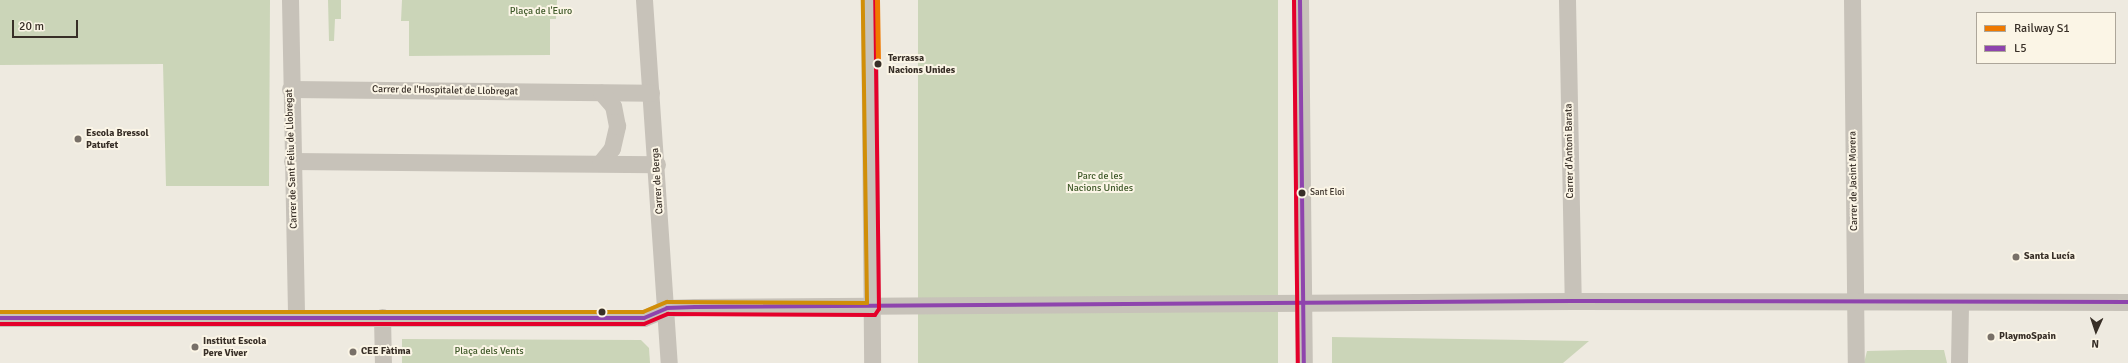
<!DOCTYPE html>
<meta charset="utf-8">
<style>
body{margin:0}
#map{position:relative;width:2128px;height:363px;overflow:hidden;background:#eeeae0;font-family:Signika,sans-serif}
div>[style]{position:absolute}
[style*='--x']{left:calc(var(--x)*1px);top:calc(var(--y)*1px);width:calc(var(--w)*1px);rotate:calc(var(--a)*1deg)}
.green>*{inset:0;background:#cbd5b8;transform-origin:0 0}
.minor>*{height:17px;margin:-8.5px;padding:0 8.5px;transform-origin:8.5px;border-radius:8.5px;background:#c7c2b9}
.bus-1>*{height:4px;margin:-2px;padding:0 2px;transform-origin:2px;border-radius:2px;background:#8e44ad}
.bus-2>*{height:4px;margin:-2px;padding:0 2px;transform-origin:2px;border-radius:2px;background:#e4002b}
.bus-3>*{height:4px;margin:-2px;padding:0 2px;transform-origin:2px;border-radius:2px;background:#d18e08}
.rail-1>*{height:5px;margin:-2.5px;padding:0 2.5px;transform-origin:2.5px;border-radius:2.5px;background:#ef7900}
.dots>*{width:11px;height:11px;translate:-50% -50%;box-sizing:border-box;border:2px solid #fbf5e6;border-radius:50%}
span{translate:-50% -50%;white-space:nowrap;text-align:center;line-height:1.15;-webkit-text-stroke:4px #fbf5e6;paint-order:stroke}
.bus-label{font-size:9px;color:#382f27}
.left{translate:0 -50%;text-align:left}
.park-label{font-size:10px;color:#3e5828}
.stop-label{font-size:10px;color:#382f27;font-weight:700}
.street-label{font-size:10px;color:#382f27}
.poi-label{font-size:10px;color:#382f27;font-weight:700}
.legend{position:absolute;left:1976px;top:12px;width:140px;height:52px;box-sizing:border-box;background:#fbf5e6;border:1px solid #ada69a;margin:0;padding:5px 7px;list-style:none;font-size:12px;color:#382f27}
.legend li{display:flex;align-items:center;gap:8px;height:20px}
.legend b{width:20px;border:1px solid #ada69a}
.north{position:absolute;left:2076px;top:311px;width:40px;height:40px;-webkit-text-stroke:3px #fbf5e6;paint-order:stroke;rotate:183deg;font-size:11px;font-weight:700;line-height:16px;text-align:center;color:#382f27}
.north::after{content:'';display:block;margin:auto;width:14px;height:18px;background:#382f27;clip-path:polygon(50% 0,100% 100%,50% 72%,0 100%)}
.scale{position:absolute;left:12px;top:20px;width:66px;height:18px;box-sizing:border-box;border:2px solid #382f27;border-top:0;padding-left:5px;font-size:12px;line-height:14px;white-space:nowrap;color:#382f27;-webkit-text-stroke:3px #fbf5e6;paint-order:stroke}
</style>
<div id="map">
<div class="green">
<i style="clip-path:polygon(0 0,270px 0,269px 186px,166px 186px,163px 64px,0 65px)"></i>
<i style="clip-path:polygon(328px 0,341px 0,341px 19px,335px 19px,334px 41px,329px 41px)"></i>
<i style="clip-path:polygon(402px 0,557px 0,556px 19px,550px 19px,550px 55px,409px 56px,409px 21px,401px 21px)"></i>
<i style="left:918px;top:0;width:360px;height:363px"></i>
<i style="clip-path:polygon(1332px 337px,1589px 341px,1563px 363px,1332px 363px)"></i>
<i style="clip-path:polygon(402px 339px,641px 340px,649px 348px,650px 363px,402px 363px)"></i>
<i style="clip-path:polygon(1908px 350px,1944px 350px,1947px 363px,1864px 363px,1867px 351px)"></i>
</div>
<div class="minor">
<i style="--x:290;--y:0;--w:317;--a:88.9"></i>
<i style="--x:644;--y:0;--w:364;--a:86.1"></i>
<i style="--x:869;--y:0;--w:363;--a:89.5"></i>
<i style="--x:1300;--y:0;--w:363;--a:89.4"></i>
<i style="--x:1567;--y:0;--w:301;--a:88.9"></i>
<i style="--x:1852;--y:0;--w:363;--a:89.4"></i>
<i style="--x:290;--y:89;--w:361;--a:0.6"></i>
<i style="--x:292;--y:161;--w:365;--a:0.5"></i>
<i style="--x:600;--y:163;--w:19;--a:-51"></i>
<i style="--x:612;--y:148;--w:23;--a:-77"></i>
<i style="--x:617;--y:126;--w:20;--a:-101"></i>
<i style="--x:613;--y:106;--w:18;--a:-131"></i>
<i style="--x:382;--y:317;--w:46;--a:88.8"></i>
<i style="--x:0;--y:318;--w:644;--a:0"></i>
<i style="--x:644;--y:318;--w:25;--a:-23"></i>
<i style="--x:667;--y:308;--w:28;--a:-2"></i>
<i style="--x:695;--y:307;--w:878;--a:-0.39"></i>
<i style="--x:1573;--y:301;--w:555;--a:0.1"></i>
<i style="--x:1959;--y:363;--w:60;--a:-89"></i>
</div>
<div class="bus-1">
<i style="--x:1300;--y:0;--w:363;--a:89.4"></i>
<i style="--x:0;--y:318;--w:644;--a:0"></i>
<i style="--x:644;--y:318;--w:25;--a:-23"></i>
<i style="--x:667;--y:308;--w:28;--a:-2"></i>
<i style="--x:695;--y:307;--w:878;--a:-0.39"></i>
<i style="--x:1573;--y:301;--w:555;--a:0.1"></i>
</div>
<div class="bus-2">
<i style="--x:1294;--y:0;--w:363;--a:89.4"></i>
<i style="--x:0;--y:324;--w:644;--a:0"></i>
<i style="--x:644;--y:324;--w:26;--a:-23"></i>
<i style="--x:668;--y:314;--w:207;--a:0.3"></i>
<i style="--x:875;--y:315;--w:7;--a:-56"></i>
<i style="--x:879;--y:309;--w:309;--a:-90.7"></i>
</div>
<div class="bus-3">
<i style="--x:0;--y:312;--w:643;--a:0"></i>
<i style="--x:643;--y:312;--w:26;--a:-23"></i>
<i style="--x:667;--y:302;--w:200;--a:0.3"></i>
<i style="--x:867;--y:303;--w:303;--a:-90.8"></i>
</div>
<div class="rail-1">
<i style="--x:877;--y:0;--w:64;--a:89.1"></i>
</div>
<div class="dots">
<i style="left:878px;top:64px;background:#382f27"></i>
<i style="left:78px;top:139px;background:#787068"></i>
<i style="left:1302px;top:193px;background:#382f27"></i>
<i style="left:2016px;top:257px;background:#787068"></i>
<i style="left:602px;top:312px;background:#382f27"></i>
<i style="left:1991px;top:337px;background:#787068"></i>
<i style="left:195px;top:347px;background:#787068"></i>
<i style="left:353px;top:352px;background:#787068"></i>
</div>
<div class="bus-label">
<span class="left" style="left:1310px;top:193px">Sant Eloi</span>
</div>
<div class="park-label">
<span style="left:541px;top:12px">Plaça de l'Euro</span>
<span style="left:1100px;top:182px">Parc de les<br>Nacions Unides</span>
<span style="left:489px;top:352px">Plaça dels Vents</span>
</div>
<div class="stop-label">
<span class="left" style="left:888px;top:64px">Terrassa<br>Nacions Unides</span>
</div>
<div class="street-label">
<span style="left:445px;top:91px;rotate:1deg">Carrer de l'Hospitalet de Llobregat</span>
<span style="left:1570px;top:151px;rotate:-91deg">Carrer d'Antoni Barata</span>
<span style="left:292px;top:159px;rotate:-92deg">Carrer de Sant Feliu de Llobregat</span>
<span style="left:658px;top:181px;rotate:-94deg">Carrer de Berga</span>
<span style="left:1854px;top:181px;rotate:-91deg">Carrer de Jacint Morera</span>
</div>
<div class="poi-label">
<span class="left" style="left:86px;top:139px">Escola Bressol<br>Patufet</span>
<span class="left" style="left:2024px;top:257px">Santa Lucía</span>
<span class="left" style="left:1999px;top:337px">PlaymoSpain</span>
<span class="left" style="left:203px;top:347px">Institut Escola<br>Pere Viver</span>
<span class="left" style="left:361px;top:352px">CEE Fàtima</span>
</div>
<ul class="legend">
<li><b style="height:5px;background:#ef7900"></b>Railway S1</li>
<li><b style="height:5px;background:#8e44ad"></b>L5</li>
</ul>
<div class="north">N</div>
<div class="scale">20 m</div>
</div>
